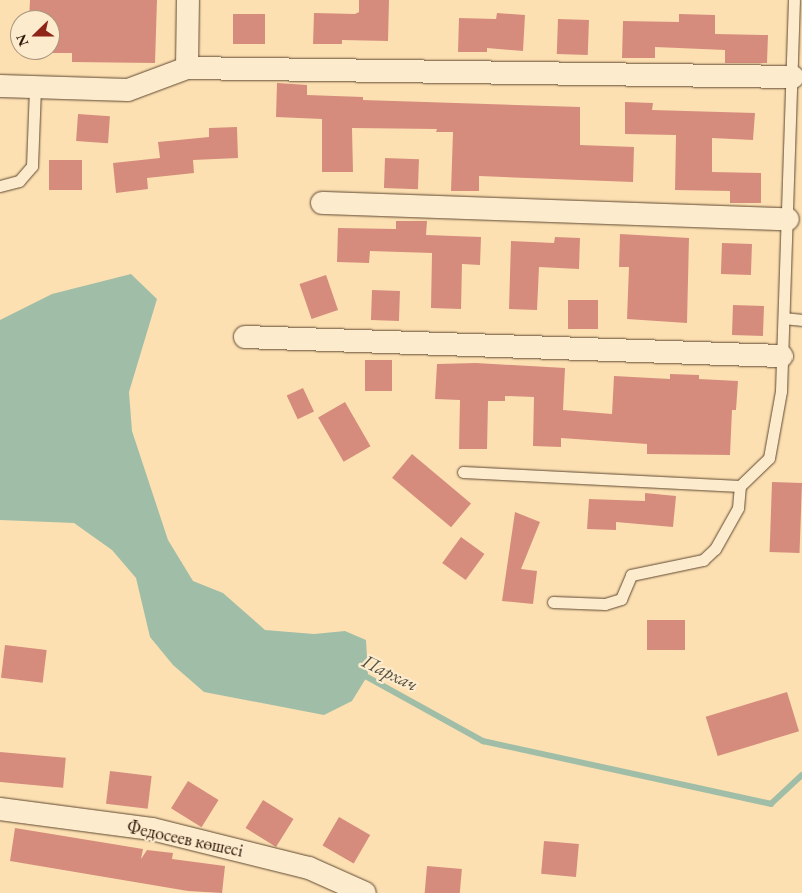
<!DOCTYPE html>
<meta charset="utf-8">
<style>
body{margin:0}
#map{position:relative;width:802px;height:893px;overflow:hidden;background:#fce0b2;font-family:"EB Garamond",serif}
div>[style]{position:absolute}
[style*='--x']{left:calc(var(--x)*1px);top:calc(var(--y)*1px);width:calc(var(--w)*1px);rotate:calc(var(--a)*1deg)}
.water>*{inset:0;background:#a0bea7}
.stream>*{height:5.5px;margin:-2.75px;padding:0 2.75px;transform-origin:2.75px;border-radius:2.75px;background:#a0bea7}
.building>*{inset:0;background:#d68c7d;transform-origin:0 0}
.roads{filter:drop-shadow(0 0 1px #5f4831) drop-shadow(0 0 1px #5f4831)}
.service>*{height:11px;margin:-5.5px;padding:0 5.5px;transform-origin:5.5px;border-radius:5.5px;background:#fdebcd}
.minor>*{height:22px;margin:-11px;padding:0 11px;transform-origin:11px;border-radius:11px;background:#fdebcd}
span{translate:-50% -50%;white-space:nowrap;text-align:center;line-height:1.15;-webkit-text-stroke:4.5px #fdebcd;paint-order:stroke}
.street-label{font-size:18px;color:#2b1506}
.water-label{font-size:19px;color:#54503e;font-style:italic}
.north{position:absolute;left:10px;top:10px;width:50px;height:50px;box-sizing:border-box;background:#fdebcd;border:1px solid #a9957d;border-radius:50%;rotate:248deg;font-size:14px;font-weight:700;line-height:20px;text-align:center;color:#2b1506}
.north::after{content:'';display:block;margin:auto;width:18px;height:22px;background:#8f2418;clip-path:polygon(50% 0,100% 100%,50% 72%,0 100%)}
</style>
<div id="map">
<div class="water">
<i style="clip-path:polygon(131px 274px,157px 299px,129px 392px,132px 431px,168px 540px,193px 581px,223px 593px,265px 630px,314px 634px,345px 631px,366px 640px,368px 675px,352px 701px,324px 715px,204px 692px,173px 665px,150px 637px,136px 578px,112px 550px,74px 523px,0 520px,0 320px,52px 294px)"></i>
</div>
<div class="stream">
<i style="--x:360;--y:673;--w:141;--a:28.9"></i>
<i style="--x:483;--y:741;--w:295;--a:12.3"></i>
<i style="--x:771;--y:804;--w:42;--a:-43.1"></i>
</div>
<div class="building">
<i style="clip-path:polygon(30px 0,157px 0,155px 63px,72px 62px,72px 53px,50px 53px,50px 20px,29px 20px)"></i>
<i style="clip-path:polygon(359px 0,389px 0,388px 41px,342px 40px,342px 44px,313px 44px,314px 13px,355px 14px,359px 12px)"></i>
<i style="clip-path:polygon(497px 13px,525px 15px,523px 51px,487px 48px,487px 52px,458px 52px,459px 18px,496px 19px)"></i>
<i style="left:233px;top:14px;width:32px;height:30px"></i>
<i style="clip-path:polygon(679px 14px,715px 15px,715px 34px,768px 35px,767px 63px,725px 63px,725px 50px,655px 47px,655px 58px,622px 58px,623px 21px,679px 22px)"></i>
<i style="left:558px;top:19px;width:31px;height:35px;rotate:2deg"></i>
<i style="clip-path:polygon(277px 83px,307px 85px,307px 95px,363px 97px,363px 100px,580px 107px,580px 145px,634px 147px,633px 182px,479px 176px,479px 191px,451px 191px,453px 132px,436px 132px,437px 129px,352px 128px,353px 172px,322px 172px,322px 119px,276px 117px)"></i>
<i style="clip-path:polygon(625px 102px,653px 103px,652px 110px,755px 113px,753px 140px,712px 138px,712px 172px,761px 173px,761px 203px,730px 203px,730px 191px,675px 190px,676px 135px,625px 134px)"></i>
<i style="left:78px;top:114px;width:32px;height:27px;rotate:4deg"></i>
<i style="clip-path:polygon(237px 127px,238px 158px,193px 160px,194px 173px,147px 178px,148px 189px,116px 193px,113px 163px,160px 158px,158px 142px,209px 137px,209px 128px)"></i>
<i style="left:385px;top:158px;width:34px;height:30px;rotate:2deg"></i>
<i style="left:49px;top:160px;width:33px;height:30px"></i>
<i style="clip-path:polygon(396px 221px,427px 221px,426px 235px,481px 237px,480px 265px,462px 264px,461px 309px,431px 308px,432px 253px,370px 251px,369px 263px,337px 262px,338px 228px,396px 229px)"></i>
<i style="clip-path:polygon(620px 234px,689px 238px,687px 323px,627px 319px,629px 267px,619px 267px)"></i>
<i style="clip-path:polygon(555px 237px,580px 238px,579px 269px,539px 267px,537px 310px,509px 309px,511px 241px,554px 243px)"></i>
<i style="left:722px;top:243px;width:30px;height:31px;rotate:2deg"></i>
<i style="left:326px;top:275px;width:37px;height:28px;rotate:71deg"></i>
<i style="left:372px;top:290px;width:28px;height:30px;rotate:2deg"></i>
<i style="left:568px;top:300px;width:30px;height:29px"></i>
<i style="left:733px;top:305px;width:31px;height:30px;rotate:2deg"></i>
<i style="left:365px;top:360px;width:27px;height:31px"></i>
<i style="clip-path:polygon(476px 363px,565px 368px,563px 410px,612px 414px,614px 376px,670px 379px,670px 374px,699px 375px,699px 379px,738px 381px,736px 410px,732px 410px,730px 455px,647px 454px,647px 444px,561px 438px,561px 447px,533px 446px,534px 397px,505px 396px,505px 401px,488px 401px,487px 449px,459px 449px,460px 400px,435px 399px,437px 364px)"></i>
<i style="left:303px;top:388px;width:26px;height:18px;rotate:65deg"></i>
<i style="left:345px;top:402px;width:51px;height:31px;rotate:60deg"></i>
<i style="left:412px;top:454px;width:77px;height:31px;rotate:40deg"></i>
<i style="left:772px;top:482px;width:30px;height:70px;rotate:2deg"></i>
<i style="clip-path:polygon(645px 493px,676px 496px,673px 527px,616px 522px,616px 530px,587px 529px,589px 499px,645px 501px)"></i>
<i style="clip-path:polygon(515px 512px,540px 522px,521px 569px,537px 571px,533px 604px,502px 601px)"></i>
<i style="left:461px;top:537px;width:29px;height:32px;rotate:36deg"></i>
<i style="left:647px;top:620px;width:38px;height:30px"></i>
<i style="left:5px;top:645px;width:42px;height:33px;rotate:7deg"></i>
<i style="left:787px;top:692px;width:41px;height:85px;rotate:73deg"></i>
<i style="left:0;top:752px;width:66px;height:30px;rotate:5deg"></i>
<i style="left:110px;top:771px;width:42px;height:33px;rotate:7deg"></i>
<i style="left:188px;top:781px;width:36px;height:32px;rotate:32deg"></i>
<i style="left:263px;top:800px;width:36px;height:33px;rotate:32deg"></i>
<i style="left:339px;top:817px;width:36px;height:33px;rotate:30deg"></i>
<i style="clip-path:polygon(15px 828px,143px 849px,141px 859px,147px 850px,173px 853px,172px 859px,225px 866px,222px 893px,188px 891px,10px 861px)"></i>
<i style="left:544px;top:841px;width:35px;height:33px;rotate:5deg"></i>
<i style="left:427px;top:866px;width:35px;height:27px;rotate:5deg"></i>
</div>
<div class="roads">
<div class="service">
<i style="--x:0;--y:186;--w:20;--a:-15"></i>
<i style="--x:19;--y:181;--w:20;--a:-49"></i>
<i style="--x:32;--y:166;--w:79;--a:-87.8"></i>
<i style="--x:784;--y:318;--w:18;--a:6"></i>
<i style="--x:463;--y:472;--w:277;--a:2.9"></i>
<i style="--x:740;--y:486;--w:40;--a:-44"></i>
<i style="--x:769;--y:458;--w:68;--a:-79.8"></i>
<i style="--x:781;--y:391;--w:391;--a:-88.1"></i>
<i style="--x:553;--y:602;--w:52;--a:2.2"></i>
<i style="--x:605;--y:604;--w:17;--a:-17"></i>
<i style="--x:621;--y:599;--w:26;--a:-67"></i>
<i style="--x:631;--y:575;--w:74;--a:-11.8"></i>
<i style="--x:703;--y:560;--w:16;--a:-43"></i>
<i style="--x:715;--y:549;--w:47;--a:-60.7"></i>
<i style="--x:738;--y:508;--w:22;--a:-85"></i>
</div>
<div class="minor">
<i style="--x:187;--y:68;--w:68;--a:-89.2"></i>
<i style="--x:0;--y:86;--w:128;--a:1.8"></i>
<i style="--x:128;--y:90;--w:63;--a:-20.4"></i>
<i style="--x:187;--y:68;--w:606;--a:0.85"></i>
<i style="--x:322;--y:203;--w:466;--a:2"></i>
<i style="--x:245;--y:337;--w:537;--a:2.03"></i>
<i style="--x:0;--y:809;--w:153;--a:7.5"></i>
<i style="--x:152;--y:829;--w:162;--a:14"></i>
<i style="--x:309;--y:868;--w:61;--a:24.1"></i>
</div>
</div>
<div class="street-label">
<span style="left:185px;top:839px;rotate:12deg">Федосеев көшесі</span>
</div>
<div class="water-label">
<span style="left:390px;top:673px;rotate:26deg">Пархач</span>
</div>
<div class="north">N</div>
</div>
